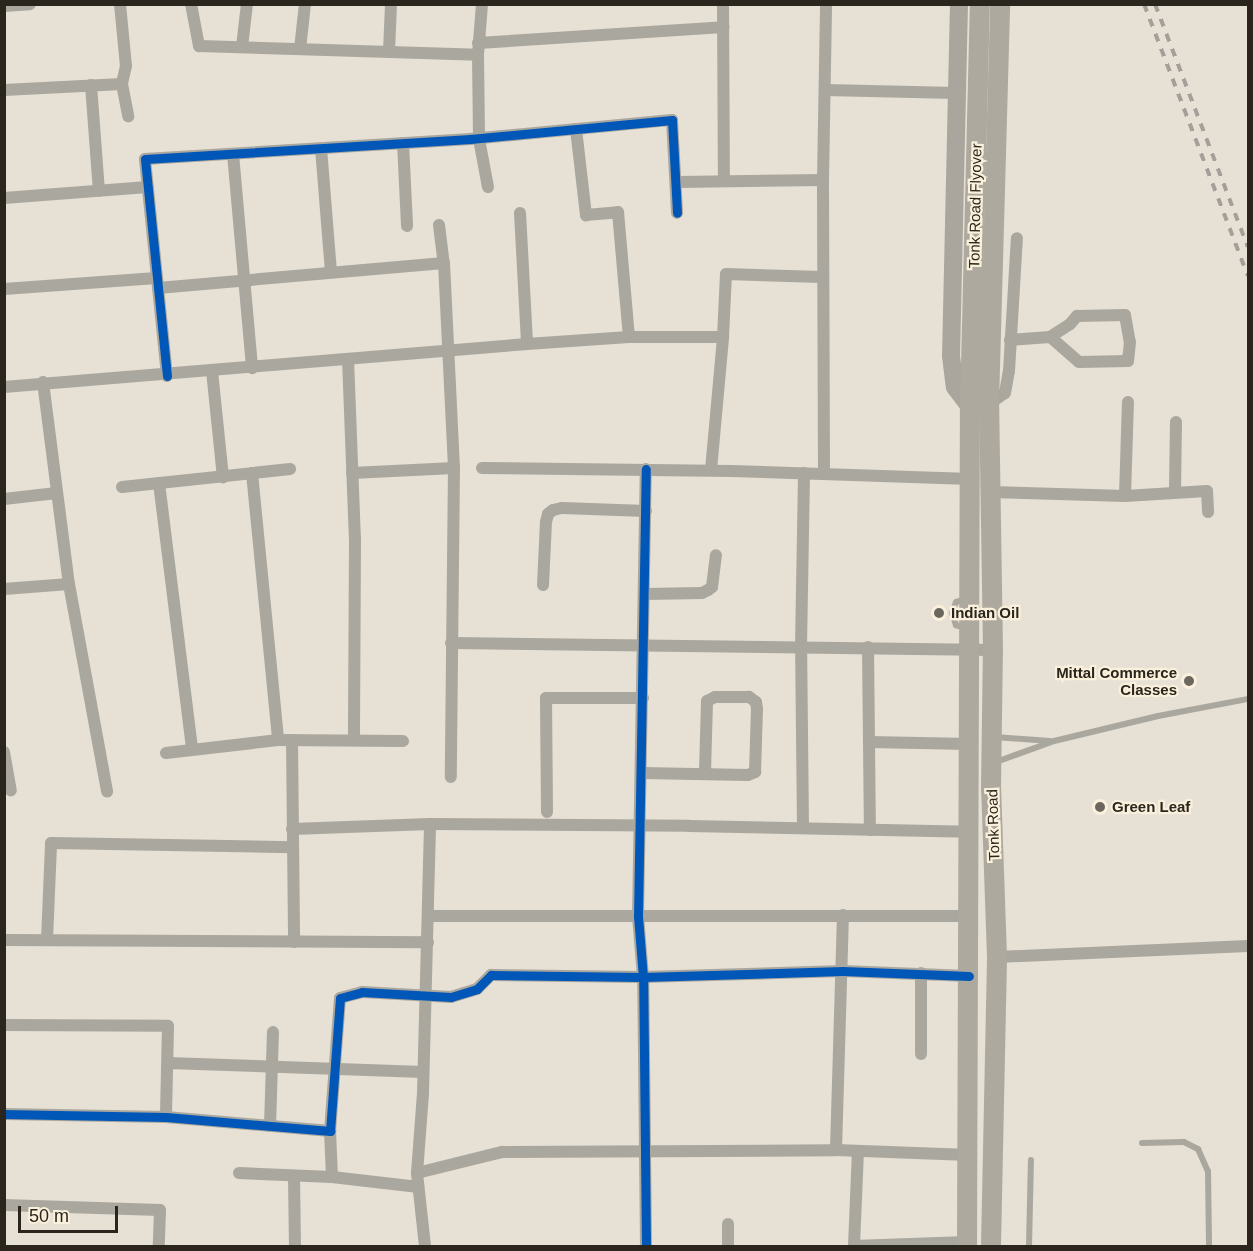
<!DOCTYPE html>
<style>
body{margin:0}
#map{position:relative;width:1253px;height:1251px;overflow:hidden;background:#e6e0d5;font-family:Helvetica,sans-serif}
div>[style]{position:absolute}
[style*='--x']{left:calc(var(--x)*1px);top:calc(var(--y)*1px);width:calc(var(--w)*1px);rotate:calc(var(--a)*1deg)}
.lane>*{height:6px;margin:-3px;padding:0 3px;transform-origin:3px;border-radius:3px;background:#aaa79e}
.street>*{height:12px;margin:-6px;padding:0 6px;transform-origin:6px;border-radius:6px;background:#aaa79e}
.secondary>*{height:18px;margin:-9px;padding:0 9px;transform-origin:9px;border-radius:9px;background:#aaa69d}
.primary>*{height:20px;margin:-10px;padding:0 10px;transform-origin:10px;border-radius:10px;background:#aea99e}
.rail>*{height:4px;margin-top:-2px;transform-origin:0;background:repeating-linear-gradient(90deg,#a4a099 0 8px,transparent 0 16px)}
.cycleway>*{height:9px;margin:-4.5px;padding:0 4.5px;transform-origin:4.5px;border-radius:4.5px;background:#0057b8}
.dots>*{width:16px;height:16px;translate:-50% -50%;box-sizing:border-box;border:3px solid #faf0db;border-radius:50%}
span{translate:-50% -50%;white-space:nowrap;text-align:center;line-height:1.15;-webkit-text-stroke:4.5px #faf0db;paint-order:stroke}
.street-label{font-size:15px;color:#2a261e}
.poi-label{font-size:15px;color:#2a261e;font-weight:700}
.left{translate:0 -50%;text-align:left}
.right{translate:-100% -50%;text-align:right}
.frame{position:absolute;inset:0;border:6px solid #2a261e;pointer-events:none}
.scale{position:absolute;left:18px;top:1206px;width:100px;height:27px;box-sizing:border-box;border:3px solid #2a261e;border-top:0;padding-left:8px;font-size:18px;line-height:21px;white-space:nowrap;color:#2a261e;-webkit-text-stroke:4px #faf0db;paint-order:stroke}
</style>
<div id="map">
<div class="lane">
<i style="--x:965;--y:599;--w:9;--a:162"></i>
<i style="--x:956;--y:602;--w:12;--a:110"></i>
<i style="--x:952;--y:613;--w:13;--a:72"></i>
<i style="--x:956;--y:625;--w:12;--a:20"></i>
<i style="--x:995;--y:737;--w:55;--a:4.2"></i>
<i style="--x:993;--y:763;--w:65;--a:-19.8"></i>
<i style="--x:1054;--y:741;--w:107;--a:-13.5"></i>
<i style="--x:1158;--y:716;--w:92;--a:-10.7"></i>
<i style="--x:1142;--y:1143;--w:42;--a:-1.4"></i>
<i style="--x:1184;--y:1142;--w:16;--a:27"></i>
<i style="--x:1198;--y:1149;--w:24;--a:66"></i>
<i style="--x:1208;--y:1171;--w:75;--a:89.2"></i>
<i style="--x:1029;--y:1246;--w:86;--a:-88.7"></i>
</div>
<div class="street">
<i style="--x:120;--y:4;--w:62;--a:84.5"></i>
<i style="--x:126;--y:66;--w:18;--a:103"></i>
<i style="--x:191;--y:4;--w:43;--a:79.2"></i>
<i style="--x:199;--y:46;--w:279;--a:1.8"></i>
<i style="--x:482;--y:4;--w:51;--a:94.5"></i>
<i style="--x:478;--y:55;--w:84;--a:89.3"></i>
<i style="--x:479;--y:139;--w:49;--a:79.4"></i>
<i style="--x:723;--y:4;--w:175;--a:89.7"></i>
<i style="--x:4;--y:6;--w:26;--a:-4"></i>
<i style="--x:478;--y:43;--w:246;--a:-3.7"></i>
<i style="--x:242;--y:47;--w:43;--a:-83.4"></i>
<i style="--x:300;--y:49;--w:45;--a:-83.7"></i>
<i style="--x:389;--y:52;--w:48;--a:-87.6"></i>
<i style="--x:91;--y:85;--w:106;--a:85.7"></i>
<i style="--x:4;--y:90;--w:118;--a:-2.9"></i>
<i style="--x:122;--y:84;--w:33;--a:79"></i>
<i style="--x:825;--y:90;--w:132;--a:1.3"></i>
<i style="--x:576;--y:129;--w:87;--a:83.4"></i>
<i style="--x:586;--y:215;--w:32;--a:-5"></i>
<i style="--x:618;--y:212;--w:125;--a:85"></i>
<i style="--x:403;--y:143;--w:83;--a:87.2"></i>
<i style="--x:321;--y:148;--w:123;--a:85.4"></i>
<i style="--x:233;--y:154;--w:215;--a:84.9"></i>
<i style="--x:678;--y:182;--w:145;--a:-0.8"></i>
<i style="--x:4;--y:198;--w:144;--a:-4.4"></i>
<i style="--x:520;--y:213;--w:131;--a:86.9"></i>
<i style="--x:439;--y:225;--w:38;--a:83"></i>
<i style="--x:444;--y:263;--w:205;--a:87.2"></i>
<i style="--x:454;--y:468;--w:309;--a:90.6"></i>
<i style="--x:158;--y:288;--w:287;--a:-5"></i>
<i style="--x:4;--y:289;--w:153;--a:-4.1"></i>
<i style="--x:1010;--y:340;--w:40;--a:-4.3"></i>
<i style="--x:1050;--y:337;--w:24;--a:-33"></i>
<i style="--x:1070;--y:324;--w:11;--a:-49"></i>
<i style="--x:1077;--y:316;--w:48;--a:-1.2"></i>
<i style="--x:1125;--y:315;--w:27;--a:80"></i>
<i style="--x:1130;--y:342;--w:19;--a:96"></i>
<i style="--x:1128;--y:361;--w:49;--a:178.8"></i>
<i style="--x:1079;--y:362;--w:38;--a:-139"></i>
<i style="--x:348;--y:359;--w:179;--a:87.8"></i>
<i style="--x:355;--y:538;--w:202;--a:90.3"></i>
<i style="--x:212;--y:371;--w:107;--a:84.1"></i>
<i style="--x:167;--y:376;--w:218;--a:-95.8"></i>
<i style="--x:145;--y:159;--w:326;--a:-3.5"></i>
<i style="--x:470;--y:139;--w:203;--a:-5.4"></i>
<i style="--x:672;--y:120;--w:93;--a:86.9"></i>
<i style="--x:43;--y:382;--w:204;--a:82.7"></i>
<i style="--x:69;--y:584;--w:211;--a:79.6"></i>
<i style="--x:4;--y:387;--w:525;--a:-4.7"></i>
<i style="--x:527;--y:344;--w:102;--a:-3.9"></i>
<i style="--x:629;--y:337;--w:94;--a:0"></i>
<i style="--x:989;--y:404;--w:19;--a:-35"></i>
<i style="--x:1005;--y:393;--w:22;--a:-80"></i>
<i style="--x:1009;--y:371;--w:133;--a:-86.6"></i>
<i style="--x:482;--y:468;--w:249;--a:0.7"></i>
<i style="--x:731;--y:471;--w:240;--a:1.9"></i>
<i style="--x:711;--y:470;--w:134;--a:-84.8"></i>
<i style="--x:723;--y:337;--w:63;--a:-87.3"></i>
<i style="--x:726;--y:274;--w:97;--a:1.8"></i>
<i style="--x:252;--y:473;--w:268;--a:84.4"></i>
<i style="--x:352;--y:473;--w:102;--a:-2.8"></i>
<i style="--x:824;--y:474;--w:294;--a:-90.2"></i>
<i style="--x:823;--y:180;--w:176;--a:-89"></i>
<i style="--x:159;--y:483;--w:268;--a:82.9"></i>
<i style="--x:122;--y:487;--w:169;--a:-6.1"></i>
<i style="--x:989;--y:492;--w:136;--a:1.7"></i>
<i style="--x:1125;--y:496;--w:82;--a:-3.5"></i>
<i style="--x:1207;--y:491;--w:21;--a:87"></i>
<i style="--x:1175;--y:492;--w:70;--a:-89.2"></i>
<i style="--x:1125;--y:496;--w:94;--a:-88.2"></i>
<i style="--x:4;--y:499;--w:53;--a:-6.5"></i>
<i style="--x:543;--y:585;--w:63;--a:-87.3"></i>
<i style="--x:546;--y:522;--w:8;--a:-76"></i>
<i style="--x:548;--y:514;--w:6;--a:-39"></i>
<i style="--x:553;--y:510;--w:9;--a:-13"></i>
<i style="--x:562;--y:508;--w:84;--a:2"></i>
<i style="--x:4;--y:589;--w:65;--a:-4.4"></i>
<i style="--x:645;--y:594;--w:57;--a:-1"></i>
<i style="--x:702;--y:593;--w:7;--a:-27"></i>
<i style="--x:708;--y:590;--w:5;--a:-37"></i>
<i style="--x:712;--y:587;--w:32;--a:-83"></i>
<i style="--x:451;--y:643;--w:542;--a:0.74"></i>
<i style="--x:868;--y:647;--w:183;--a:89.4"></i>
<i style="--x:292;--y:740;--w:202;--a:89.4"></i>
<i style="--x:869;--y:742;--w:100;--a:1.1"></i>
<i style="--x:4;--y:752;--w:39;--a:80"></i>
<i style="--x:166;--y:753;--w:113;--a:-6.6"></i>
<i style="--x:278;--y:740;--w:125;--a:0.5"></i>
<i style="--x:642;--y:773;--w:106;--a:1.1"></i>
<i style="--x:748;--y:775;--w:8;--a:-23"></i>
<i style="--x:755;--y:772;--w:63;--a:-88.2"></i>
<i style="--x:757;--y:709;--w:7;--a:-98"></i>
<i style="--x:756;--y:702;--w:9;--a:-144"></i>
<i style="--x:749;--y:697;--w:34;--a:180"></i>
<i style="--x:715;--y:697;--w:9;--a:153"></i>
<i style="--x:707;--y:701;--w:73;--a:91.6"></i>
<i style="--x:547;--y:812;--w:114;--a:-90.5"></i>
<i style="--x:546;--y:698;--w:97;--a:0"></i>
<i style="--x:803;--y:828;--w:181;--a:-90.6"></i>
<i style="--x:801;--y:647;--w:174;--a:-89"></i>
<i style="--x:292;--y:829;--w:138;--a:-2.1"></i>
<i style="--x:430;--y:824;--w:259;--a:0.4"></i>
<i style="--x:689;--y:826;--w:279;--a:1.2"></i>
<i style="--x:428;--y:916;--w:540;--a:0"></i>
<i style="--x:4;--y:940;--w:424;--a:0.3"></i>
<i style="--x:47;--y:940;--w:97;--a:-87.6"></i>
<i style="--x:51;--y:843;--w:241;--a:1"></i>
<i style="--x:997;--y:957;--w:251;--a:-2.5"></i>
<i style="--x:4;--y:1025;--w:164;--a:0.3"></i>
<i style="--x:168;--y:1026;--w:91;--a:91.3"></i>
<i style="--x:921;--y:1054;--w:81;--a:-90"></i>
<i style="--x:168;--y:1063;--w:255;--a:2"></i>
<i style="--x:4;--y:1114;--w:162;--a:1.1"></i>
<i style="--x:166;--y:1117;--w:165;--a:4.9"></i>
<i style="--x:330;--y:1131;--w:133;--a:-85.7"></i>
<i style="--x:340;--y:998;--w:23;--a:-15"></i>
<i style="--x:362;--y:992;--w:89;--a:3.2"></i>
<i style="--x:451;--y:997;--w:27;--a:-17"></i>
<i style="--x:477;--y:989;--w:20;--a:-45"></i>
<i style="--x:491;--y:975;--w:152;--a:0.8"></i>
<i style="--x:643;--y:977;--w:200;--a:-1.7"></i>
<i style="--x:843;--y:971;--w:126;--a:2.3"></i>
<i style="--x:270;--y:1126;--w:94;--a:-88.2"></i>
<i style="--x:330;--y:1131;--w:46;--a:87.5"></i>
<i style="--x:332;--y:1177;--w:87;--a:6.6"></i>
<i style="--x:836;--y:1150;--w:235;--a:-88.3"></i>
<i style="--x:239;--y:1173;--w:93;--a:2.5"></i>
<i style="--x:417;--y:1173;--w:88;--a:-13.9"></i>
<i style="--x:502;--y:1152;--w:334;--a:-0.3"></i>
<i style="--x:836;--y:1150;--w:133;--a:2.2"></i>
<i style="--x:294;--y:1176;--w:70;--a:89.2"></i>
<i style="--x:4;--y:1205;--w:156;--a:1.8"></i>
<i style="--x:160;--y:1210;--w:36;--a:92"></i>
<i style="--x:425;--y:1246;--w:73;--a:-96.3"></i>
<i style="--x:417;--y:1173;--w:80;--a:-85.7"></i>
<i style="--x:423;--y:1093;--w:269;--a:-88.5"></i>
<i style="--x:646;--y:1246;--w:269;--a:-90.6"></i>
<i style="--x:643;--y:977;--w:61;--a:-94.7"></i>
<i style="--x:638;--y:916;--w:447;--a:-89"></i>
<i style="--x:728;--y:1246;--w:22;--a:-90"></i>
<i style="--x:854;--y:1246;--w:113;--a:-2"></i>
<i style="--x:854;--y:1246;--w:95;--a:-87.6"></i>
</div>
<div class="secondary">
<i style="--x:959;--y:4;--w:352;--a:91.3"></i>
<i style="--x:951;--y:356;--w:31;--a:83"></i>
<i style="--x:955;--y:387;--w:25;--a:53"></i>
</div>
<div class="primary">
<i style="--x:967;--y:1246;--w:839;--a:-89.8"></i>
<i style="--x:970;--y:407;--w:403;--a:-88.6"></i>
<i style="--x:991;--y:1246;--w:289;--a:-88.8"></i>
<i style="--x:997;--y:957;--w:169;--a:-92"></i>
<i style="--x:991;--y:788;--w:138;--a:-89.2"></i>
<i style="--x:993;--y:650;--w:246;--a:-90.9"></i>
<i style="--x:989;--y:404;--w:400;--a:-88.4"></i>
</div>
<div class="rail">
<i style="--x:1144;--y:4;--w:291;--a:69.1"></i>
<i style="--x:1155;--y:4;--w:260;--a:69.1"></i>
</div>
<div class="cycleway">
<i style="--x:167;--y:376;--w:218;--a:-95.8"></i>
<i style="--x:145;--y:159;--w:326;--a:-3.5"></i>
<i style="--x:470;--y:139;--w:203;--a:-5.4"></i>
<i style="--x:672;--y:120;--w:93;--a:86.9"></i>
<i style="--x:4;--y:1114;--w:162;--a:1.1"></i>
<i style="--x:166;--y:1117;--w:165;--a:4.9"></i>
<i style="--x:330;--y:1131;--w:133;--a:-85.7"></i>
<i style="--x:340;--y:998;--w:23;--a:-15"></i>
<i style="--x:362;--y:992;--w:89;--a:3.2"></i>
<i style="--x:451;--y:997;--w:27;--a:-17"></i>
<i style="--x:477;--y:989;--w:20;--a:-45"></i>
<i style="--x:491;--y:975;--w:152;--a:0.8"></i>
<i style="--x:643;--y:977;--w:200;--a:-1.7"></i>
<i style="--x:843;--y:971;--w:126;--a:2.3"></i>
<i style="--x:646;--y:1246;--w:269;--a:-90.6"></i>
<i style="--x:643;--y:977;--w:61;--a:-94.7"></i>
<i style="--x:638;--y:916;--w:447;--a:-89"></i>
</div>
<div class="dots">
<i style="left:939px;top:613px;background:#6c675e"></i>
<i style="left:1189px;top:681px;background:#6c675e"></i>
<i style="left:1100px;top:807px;background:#6c675e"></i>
</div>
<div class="street-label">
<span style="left:975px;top:206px;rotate:-89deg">Tonk Road Flyover</span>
<span style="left:993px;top:825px;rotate:-92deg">Tonk Road</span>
</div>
<div class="poi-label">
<span class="left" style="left:951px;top:613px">Indian Oil</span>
<span class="right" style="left:1177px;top:681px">Mittal Commerce<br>Classes</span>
<span class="left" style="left:1112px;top:807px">Green Leaf</span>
</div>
<div class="frame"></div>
<div class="scale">50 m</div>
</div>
